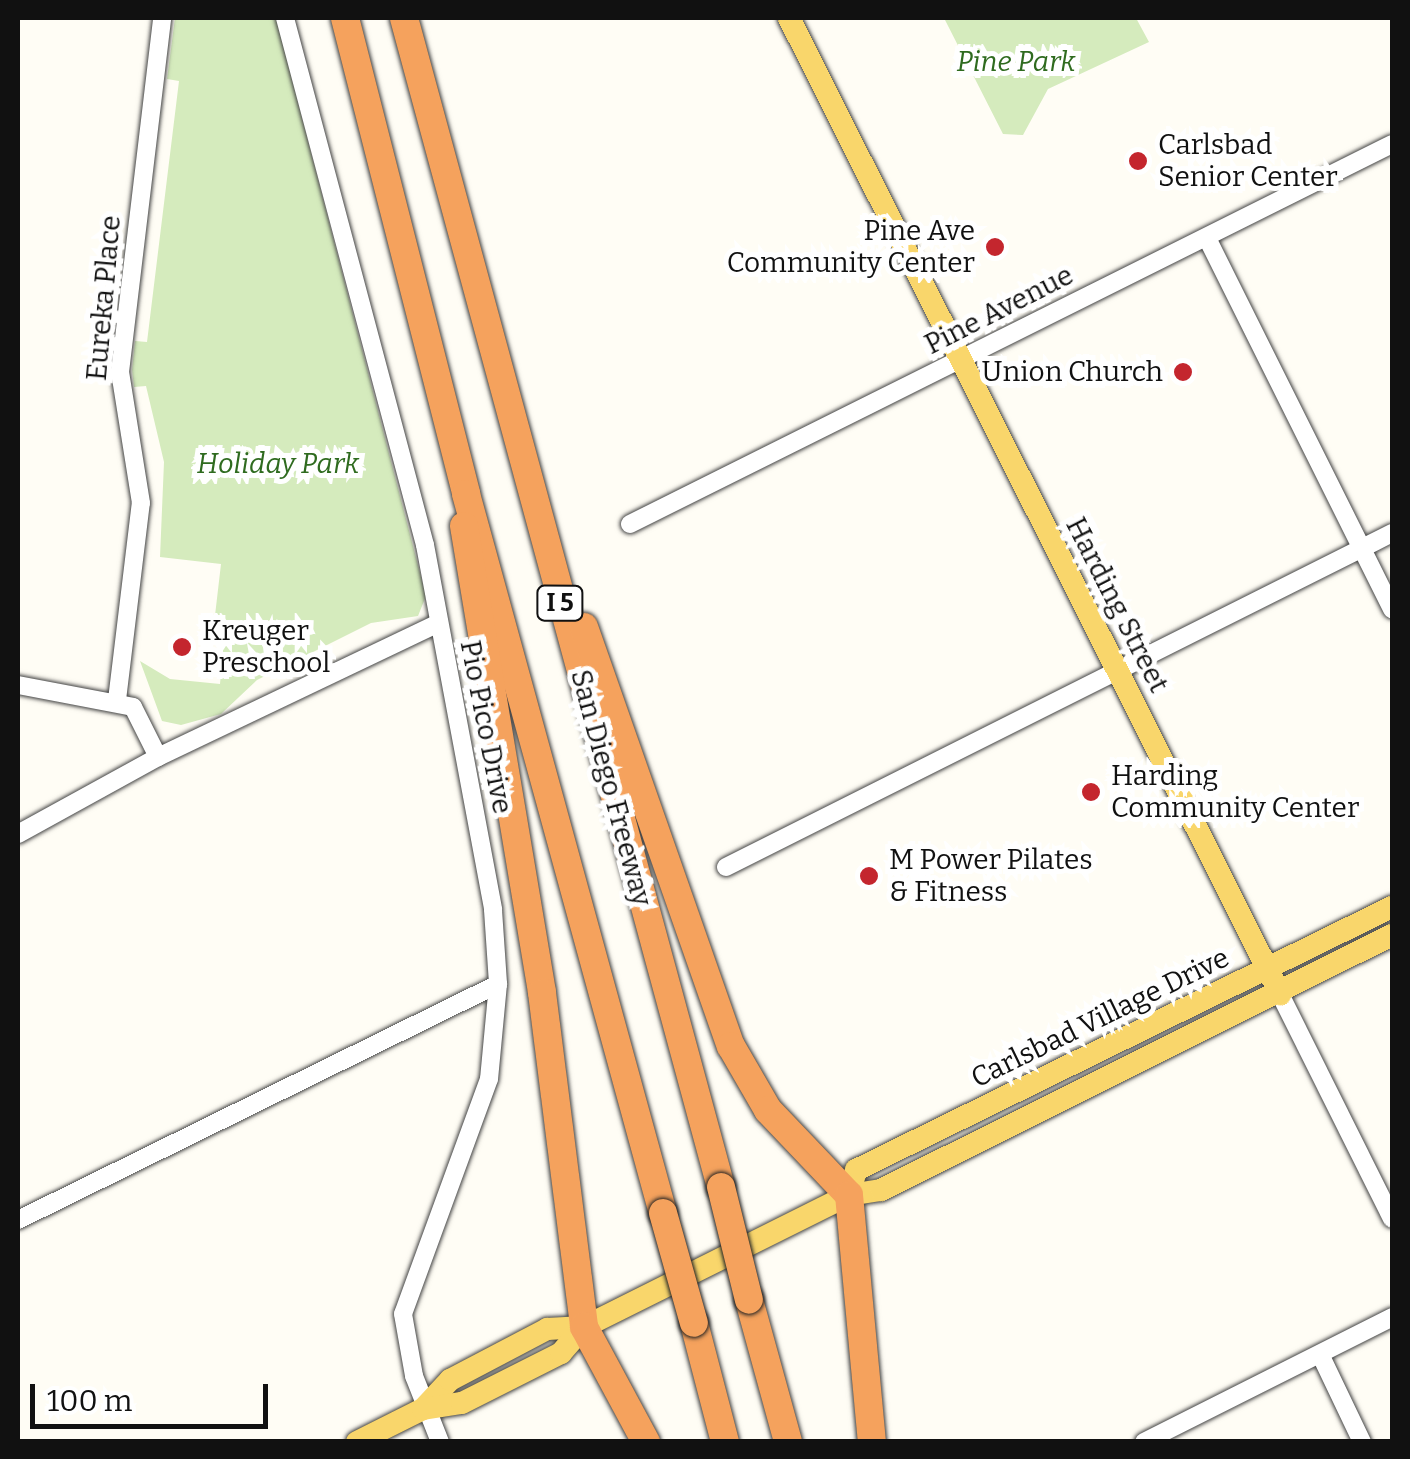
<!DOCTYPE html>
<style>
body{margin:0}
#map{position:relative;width:1410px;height:1459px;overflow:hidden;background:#fffdf5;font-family:Bitter,serif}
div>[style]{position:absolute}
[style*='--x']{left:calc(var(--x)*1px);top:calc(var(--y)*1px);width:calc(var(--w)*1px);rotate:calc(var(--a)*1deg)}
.green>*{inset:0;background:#d5ebbd}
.roads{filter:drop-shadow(0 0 2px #444) drop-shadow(0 0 2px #444)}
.minor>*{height:18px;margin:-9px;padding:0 9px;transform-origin:9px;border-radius:9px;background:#fff}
.major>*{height:22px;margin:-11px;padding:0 11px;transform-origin:11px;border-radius:11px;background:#f9d66b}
.highway>*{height:28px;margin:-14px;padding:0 14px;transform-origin:14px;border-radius:14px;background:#f5a25d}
.bridges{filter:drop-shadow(0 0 2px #222) drop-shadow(0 0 2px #222)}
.highway-bridge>*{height:28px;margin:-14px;padding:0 14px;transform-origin:14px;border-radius:14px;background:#f5a25d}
.dots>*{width:28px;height:28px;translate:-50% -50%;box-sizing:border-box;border:5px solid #fff;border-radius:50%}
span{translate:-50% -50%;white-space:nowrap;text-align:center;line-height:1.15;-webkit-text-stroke:10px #fff;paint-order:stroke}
.shield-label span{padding:2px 8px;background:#fff;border:2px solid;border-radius:8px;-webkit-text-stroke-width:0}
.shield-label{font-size:25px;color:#111;font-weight:700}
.park-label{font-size:28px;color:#2f6b1f;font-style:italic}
.poi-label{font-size:28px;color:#111}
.left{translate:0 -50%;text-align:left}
.right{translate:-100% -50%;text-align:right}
.street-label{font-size:28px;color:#111}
.frame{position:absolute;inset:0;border:20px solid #111;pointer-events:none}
.scale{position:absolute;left:30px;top:1384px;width:238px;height:45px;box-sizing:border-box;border:5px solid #111;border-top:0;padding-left:12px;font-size:30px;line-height:35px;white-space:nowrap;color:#111;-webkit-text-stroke:8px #fff;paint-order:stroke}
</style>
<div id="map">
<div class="green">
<i style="clip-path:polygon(175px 18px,276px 18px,426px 596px,418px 616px,371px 623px,257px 680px,221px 714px,181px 725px,162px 721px,140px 661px,170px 679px,220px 684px,225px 626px,214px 624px,221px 564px,160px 557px,164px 462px,146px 386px,134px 387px,132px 370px,135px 341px,147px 342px,179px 81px,167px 79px)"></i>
<i style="clip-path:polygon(944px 18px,1136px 18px,1149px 42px,1048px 89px,1023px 135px,1003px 134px)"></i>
</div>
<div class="roads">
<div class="minor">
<i style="--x:285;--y:18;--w:545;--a:75.12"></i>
<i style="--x:425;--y:545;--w:371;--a:79.4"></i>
<i style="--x:493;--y:910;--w:74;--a:86.1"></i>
<i style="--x:498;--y:984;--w:95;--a:95.4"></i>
<i style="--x:489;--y:1079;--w:250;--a:110.1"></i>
<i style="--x:403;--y:1314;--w:63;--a:79.9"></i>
<i style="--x:414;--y:1376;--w:71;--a:68.5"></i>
<i style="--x:1207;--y:238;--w:415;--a:63.5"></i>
<i style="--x:630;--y:524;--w:851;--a:-26.5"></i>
<i style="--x:18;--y:685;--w:117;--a:10.8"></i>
<i style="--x:133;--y:707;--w:56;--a:63.4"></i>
<i style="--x:117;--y:700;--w:198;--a:-83.1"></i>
<i style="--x:141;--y:503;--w:133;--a:-99.1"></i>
<i style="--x:120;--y:372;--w:356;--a:-83.2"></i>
<i style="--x:18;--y:834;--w:160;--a:-28.8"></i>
<i style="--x:158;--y:757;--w:311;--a:-25.5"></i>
<i style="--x:726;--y:867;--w:745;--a:-26.63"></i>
<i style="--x:1280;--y:994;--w:251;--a:63.5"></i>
<i style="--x:18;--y:1220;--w:535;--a:-26.18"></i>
<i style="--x:1320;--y:1354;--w:98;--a:64.5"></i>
<i style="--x:1144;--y:1442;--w:278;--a:-26.7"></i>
</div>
<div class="major">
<i style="--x:789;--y:18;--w:1093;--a:63.29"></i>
<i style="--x:849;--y:1195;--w:26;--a:-74"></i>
<i style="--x:856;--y:1170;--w:597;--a:-26.14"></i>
<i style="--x:423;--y:1409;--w:40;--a:-47"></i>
<i style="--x:450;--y:1380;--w:110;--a:-27.7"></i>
<i style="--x:547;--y:1329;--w:37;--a:-3"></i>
<i style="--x:357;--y:1442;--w:74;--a:-26.6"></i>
<i style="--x:423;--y:1409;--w:39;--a:-9"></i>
<i style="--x:462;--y:1403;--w:111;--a:-26.8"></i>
<i style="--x:561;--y:1353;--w:35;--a:-49"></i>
<i style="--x:584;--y:1327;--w:296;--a:-26.5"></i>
<i style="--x:849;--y:1195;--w:32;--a:-9"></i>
<i style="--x:881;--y:1190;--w:571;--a:-26.52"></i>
</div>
<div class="highway">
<i style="--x:345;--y:18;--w:491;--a:75.7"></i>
<i style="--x:466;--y:494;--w:745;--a:74.68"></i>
<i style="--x:404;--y:18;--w:1211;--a:74.83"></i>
<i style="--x:464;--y:526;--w:473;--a:80.5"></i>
<i style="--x:542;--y:993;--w:337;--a:82.8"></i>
<i style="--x:584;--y:1327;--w:131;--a:61.7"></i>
<i style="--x:584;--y:627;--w:444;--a:70.7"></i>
<i style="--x:731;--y:1046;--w:74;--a:60"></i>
<i style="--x:768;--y:1110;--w:117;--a:46.4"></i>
<i style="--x:849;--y:1195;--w:248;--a:84.7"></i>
<i style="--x:749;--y:1300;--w:147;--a:74.6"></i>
<i style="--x:694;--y:1323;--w:123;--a:75.4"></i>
</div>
</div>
<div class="bridges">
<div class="highway-bridge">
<i style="--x:721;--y:1187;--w:116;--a:76.1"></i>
<i style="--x:663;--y:1213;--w:114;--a:74.3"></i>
</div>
</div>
<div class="dots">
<i style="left:1138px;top:161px;background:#c4262e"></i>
<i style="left:995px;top:247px;background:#c4262e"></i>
<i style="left:1183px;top:372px;background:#c4262e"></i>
<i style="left:182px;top:647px;background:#c4262e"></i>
<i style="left:1091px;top:792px;background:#c4262e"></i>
<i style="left:869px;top:876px;background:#c4262e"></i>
</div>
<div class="shield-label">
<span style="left:560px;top:603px">I 5</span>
</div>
<div class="park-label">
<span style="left:1016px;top:62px">Pine Park</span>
<span style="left:278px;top:464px">Holiday Park</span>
</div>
<div class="poi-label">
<span class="left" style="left:1158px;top:161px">Carlsbad<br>Senior Center</span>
<span class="right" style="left:975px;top:247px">Pine Ave<br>Community Center</span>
<span class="right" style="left:1163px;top:372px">Union Church</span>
<span class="left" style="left:202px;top:647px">Kreuger<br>Preschool</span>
<span class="left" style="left:1111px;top:792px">Harding<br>Community Center</span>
<span class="left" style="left:889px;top:876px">M Power Pilates<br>&amp; Fitness</span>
</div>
<div class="street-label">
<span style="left:104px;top:298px;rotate:-85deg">Eureka Place</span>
<span style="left:999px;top:310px;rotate:-27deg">Pine Avenue</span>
<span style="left:1117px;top:605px;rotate:63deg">Harding Street</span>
<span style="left:486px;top:727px;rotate:79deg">Pio Pico Drive</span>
<span style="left:611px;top:788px;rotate:75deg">San Diego Freeway</span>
<span style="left:1100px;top:1018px;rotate:-26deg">Carlsbad Village Drive</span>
</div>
<div class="frame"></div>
<div class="scale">100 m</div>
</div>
